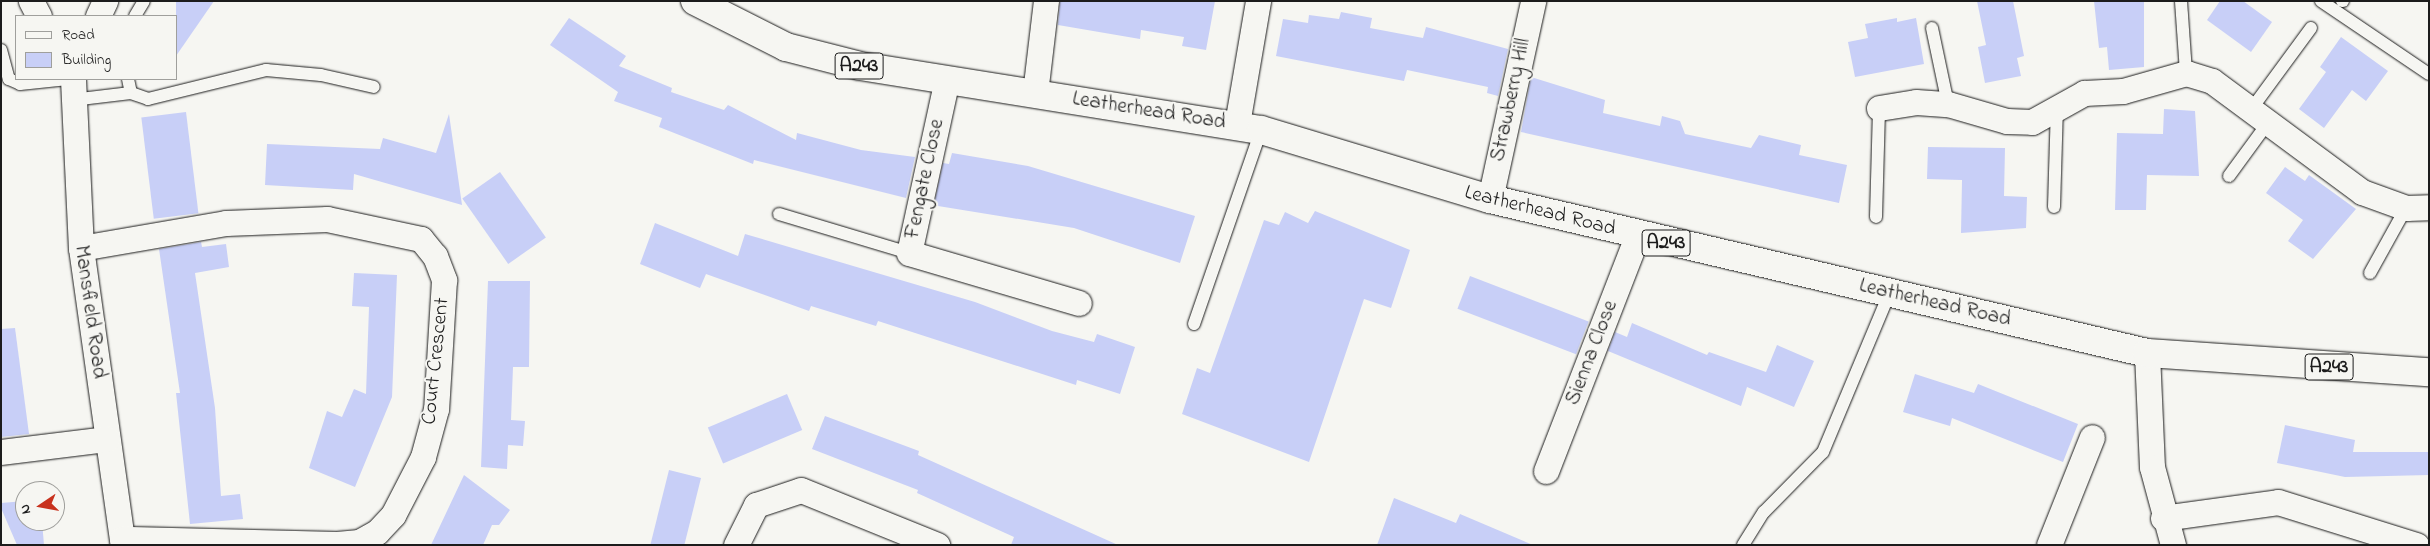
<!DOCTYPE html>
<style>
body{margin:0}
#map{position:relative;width:2430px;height:546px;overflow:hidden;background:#f6f6f2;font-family:"Indie Flower",sans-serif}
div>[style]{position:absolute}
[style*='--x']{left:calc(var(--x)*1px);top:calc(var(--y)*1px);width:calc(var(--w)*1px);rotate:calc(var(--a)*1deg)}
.building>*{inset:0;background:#c8cff7;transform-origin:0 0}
.roads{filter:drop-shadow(0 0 1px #1c1c1c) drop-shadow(0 0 1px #1c1c1c)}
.lane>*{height:12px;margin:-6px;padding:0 6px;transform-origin:6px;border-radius:6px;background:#f6f6f2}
.street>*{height:25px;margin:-12.5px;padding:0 12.5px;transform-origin:12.5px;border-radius:12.5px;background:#f6f6f2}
.highway>*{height:28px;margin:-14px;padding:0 14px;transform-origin:14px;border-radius:14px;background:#f6f6f2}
span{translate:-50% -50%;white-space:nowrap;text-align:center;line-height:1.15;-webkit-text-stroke:4px #f6f6f2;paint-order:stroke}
.shield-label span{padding:1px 4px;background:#f6f6f2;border:1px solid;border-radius:4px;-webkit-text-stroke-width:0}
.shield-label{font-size:20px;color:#1c1c1c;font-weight:700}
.street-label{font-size:21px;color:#1c1c1c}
.frame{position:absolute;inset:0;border:2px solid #1c1c1c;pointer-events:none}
.legend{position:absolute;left:15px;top:15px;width:162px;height:65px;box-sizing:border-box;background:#f6f6f2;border:1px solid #9f9f9c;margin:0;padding:6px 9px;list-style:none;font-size:15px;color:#1c1c1c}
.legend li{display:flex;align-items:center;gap:10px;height:25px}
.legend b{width:25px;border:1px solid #9f9f9c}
.north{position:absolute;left:15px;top:481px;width:50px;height:50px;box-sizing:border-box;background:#f6f6f2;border:1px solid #9f9f9c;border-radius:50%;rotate:258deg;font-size:14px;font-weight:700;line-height:20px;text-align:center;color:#1c1c1c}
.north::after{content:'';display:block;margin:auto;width:18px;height:22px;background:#c8321e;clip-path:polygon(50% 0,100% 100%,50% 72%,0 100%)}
</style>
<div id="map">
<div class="building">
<i style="clip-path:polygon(176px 1px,214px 1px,176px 56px)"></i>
<i style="clip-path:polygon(1060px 1px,1215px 1px,1206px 50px,1182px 46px,1184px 37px,1141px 30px,1140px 39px,1058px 25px)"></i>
<i style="clip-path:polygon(1977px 1px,2013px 1px,2024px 56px,2017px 58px,2021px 76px,1985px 83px,1978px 47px,1986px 45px)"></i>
<i style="clip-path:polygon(2094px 1px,2144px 1px,2144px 67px,2109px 70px,2107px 47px,2099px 48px)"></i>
<i style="clip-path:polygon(2220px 1px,2243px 1px,2272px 22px,2251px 52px,2207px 20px)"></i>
<i style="clip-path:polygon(1341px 12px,1372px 18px,1370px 28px,1423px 38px,1426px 27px,1508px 49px,1498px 96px,1487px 93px,1488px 87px,1407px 70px,1404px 81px,1276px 56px,1283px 19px,1308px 23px,1309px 15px,1339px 19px)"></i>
<i style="clip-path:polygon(569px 18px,626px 56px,619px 66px,672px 88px,671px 92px,724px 110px,728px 105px,796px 140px,797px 133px,861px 150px,915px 157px,906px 198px,754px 160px,753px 164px,659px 127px,662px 118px,614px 101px,618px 92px,550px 45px)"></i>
<i style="clip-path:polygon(1897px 18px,1897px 22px,1916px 18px,1924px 64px,1855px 77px,1848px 42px,1868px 38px,1865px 24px)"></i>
<i style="clip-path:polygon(2341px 37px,2388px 71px,2366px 101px,2352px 90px,2324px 128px,2299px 109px,2326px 72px,2320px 67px)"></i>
<i style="clip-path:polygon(1531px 77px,1605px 100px,1603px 113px,1660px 126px,1662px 116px,1680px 121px,1685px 134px,1751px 148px,1759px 135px,1801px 145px,1799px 155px,1847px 165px,1839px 203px,1521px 132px)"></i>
<i style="clip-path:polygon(2164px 109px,2195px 111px,2199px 176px,2147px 175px,2146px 210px,2115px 210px,2117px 133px,2163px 134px)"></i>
<i style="left:186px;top:112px;width:102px;height:45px;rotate:83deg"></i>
<i style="clip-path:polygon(449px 114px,462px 205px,354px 174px,353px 190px,265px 185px,267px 144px,380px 149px,383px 138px,436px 153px)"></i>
<i style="clip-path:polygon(1928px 147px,2005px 148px,2004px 196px,2027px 197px,2026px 228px,1961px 233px,1962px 180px,1927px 179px)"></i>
<i style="clip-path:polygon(952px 153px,1028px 166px,1195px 216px,1180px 263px,1074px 228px,938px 206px,934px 204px,943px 163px,949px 164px)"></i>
<i style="clip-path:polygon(2285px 167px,2305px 181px,2309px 175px,2356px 209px,2313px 259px,2288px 241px,2303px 220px,2266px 193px)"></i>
<i style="left:500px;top:172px;width:80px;height:46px;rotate:55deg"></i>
<i style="clip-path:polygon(1315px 211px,1410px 250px,1391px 308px,1364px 299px,1309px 462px,1182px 414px,1197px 368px,1210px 373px,1264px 220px,1279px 225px,1285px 212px,1308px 223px)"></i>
<i style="clip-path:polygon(655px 223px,738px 256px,745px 234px,975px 302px,1052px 331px,1094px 342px,1097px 334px,1135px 347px,1120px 394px,1077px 380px,1076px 385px,878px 321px,876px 326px,811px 306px,809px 311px,706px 274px,700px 288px,640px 264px)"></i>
<i style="clip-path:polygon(201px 242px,202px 247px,226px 244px,229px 267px,195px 273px,215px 408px,221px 496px,240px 494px,243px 519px,190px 524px,176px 393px,180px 393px,159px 249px)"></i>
<i style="clip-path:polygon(354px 273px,397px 275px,392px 397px,355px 487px,309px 468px,327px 411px,342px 417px,354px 389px,366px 394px,369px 307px,352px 306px)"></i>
<i style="left:1470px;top:276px;width:127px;height:35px;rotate:21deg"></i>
<i style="clip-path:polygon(488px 281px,530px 281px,529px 367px,513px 367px,511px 420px,525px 421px,523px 446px,508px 445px,507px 469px,481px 467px)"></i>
<i style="clip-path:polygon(1632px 323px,1707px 355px,1709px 352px,1766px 372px,1777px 345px,1814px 361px,1794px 407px,1747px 387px,1741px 406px,1608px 351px,1615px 332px,1627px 337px)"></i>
<i style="clip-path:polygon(15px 328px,29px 434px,1px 437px,1px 329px)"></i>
<i style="clip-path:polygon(1915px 374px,1974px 393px,1978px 384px,2078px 424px,2063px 462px,1952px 418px,1950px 426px,1903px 412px)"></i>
<i style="left:787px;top:394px;width:39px;height:86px;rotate:67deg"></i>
<i style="clip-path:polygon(825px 416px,919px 451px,918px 455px,1118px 545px,1011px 545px,1014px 537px,917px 493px,918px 490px,812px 449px)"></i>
<i style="clip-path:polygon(2285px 425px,2355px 440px,2353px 452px,2429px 452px,2429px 475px,2345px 477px,2277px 463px)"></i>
<i style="left:669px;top:470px;width:33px;height:77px;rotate:14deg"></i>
<i style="clip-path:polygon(464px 475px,510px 510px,499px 525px,492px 525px,483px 545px,431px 545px)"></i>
<i style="clip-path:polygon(1394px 498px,1456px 523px,1460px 514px,1533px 545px,1377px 545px)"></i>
<i style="clip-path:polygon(25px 501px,25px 521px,42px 521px,44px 545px,17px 545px,1px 508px,1px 503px)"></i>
</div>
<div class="roads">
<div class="lane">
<i style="--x:2181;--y:1;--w:72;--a:86"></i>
<i style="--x:2321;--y:1;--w:130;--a:34.1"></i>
<i style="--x:2342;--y:1;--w:1;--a:0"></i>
<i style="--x:135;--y:16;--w:17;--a:-59"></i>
<i style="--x:1932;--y:28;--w:78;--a:78.1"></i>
<i style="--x:1;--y:50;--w:30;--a:75"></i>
<i style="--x:9;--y:79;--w:12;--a:24"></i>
<i style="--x:20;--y:84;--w:48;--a:-5.9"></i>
<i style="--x:128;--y:79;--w:14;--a:78"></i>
<i style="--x:72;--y:100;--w:59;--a:-6.8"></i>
<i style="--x:131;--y:93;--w:18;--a:19"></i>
<i style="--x:148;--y:99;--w:122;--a:-13.8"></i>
<i style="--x:266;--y:70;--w:55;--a:5.2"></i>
<i style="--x:321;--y:75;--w:54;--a:12.8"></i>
<i style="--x:2250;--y:111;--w:103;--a:-53.7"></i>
<i style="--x:2229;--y:176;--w:64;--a:-53.8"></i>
<i style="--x:2054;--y:207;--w:99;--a:-88.3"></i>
<i style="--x:779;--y:214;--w:136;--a:16.7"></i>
<i style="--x:1876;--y:217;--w:109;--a:-88.4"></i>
<i style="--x:2370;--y:273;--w:74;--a:-61"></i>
<i style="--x:1194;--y:324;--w:205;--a:-70.9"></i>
<i style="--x:1743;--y:545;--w:39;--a:-58"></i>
<i style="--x:1764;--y:512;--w:84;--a:-45.5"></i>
<i style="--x:1823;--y:452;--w:173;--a:-67.3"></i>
</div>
<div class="street">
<i style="--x:31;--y:1;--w:17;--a:62"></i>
<i style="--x:98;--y:16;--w:17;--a:-65"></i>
<i style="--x:73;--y:79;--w:169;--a:87.3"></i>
<i style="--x:81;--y:248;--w:300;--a:82"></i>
<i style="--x:947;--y:79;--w:178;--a:102.3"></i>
<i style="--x:909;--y:253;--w:177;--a:16.4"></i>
<i style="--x:1035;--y:93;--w:93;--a:-83.2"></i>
<i style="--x:1879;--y:108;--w:37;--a:-9"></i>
<i style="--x:1916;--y:102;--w:32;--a:4"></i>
<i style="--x:1948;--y:104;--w:61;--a:16.1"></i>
<i style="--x:2007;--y:121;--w:25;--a:2"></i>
<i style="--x:2032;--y:122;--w:60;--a:-29.1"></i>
<i style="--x:2084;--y:93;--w:39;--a:-3"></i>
<i style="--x:2123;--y:91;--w:66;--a:-15.9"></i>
<i style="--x:2186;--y:73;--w:27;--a:17"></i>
<i style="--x:2212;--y:81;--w:187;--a:36.5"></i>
<i style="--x:2362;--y:192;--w:47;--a:20"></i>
<i style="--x:2406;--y:208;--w:23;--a:-2"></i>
<i style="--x:1237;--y:124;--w:125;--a:-80.3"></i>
<i style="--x:1490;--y:199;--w:203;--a:-77.7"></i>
<i style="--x:81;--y:248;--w:147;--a:-9.8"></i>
<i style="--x:226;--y:223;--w:101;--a:-2.3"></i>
<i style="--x:327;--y:219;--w:96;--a:12"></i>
<i style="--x:421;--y:239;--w:22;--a:51"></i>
<i style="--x:435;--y:256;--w:26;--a:69"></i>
<i style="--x:444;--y:280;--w:129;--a:93.5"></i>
<i style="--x:436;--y:409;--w:50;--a:105.2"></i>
<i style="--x:423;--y:457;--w:65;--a:117.3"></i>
<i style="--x:393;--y:515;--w:23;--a:133"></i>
<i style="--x:377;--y:532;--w:21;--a:151"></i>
<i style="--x:359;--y:542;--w:25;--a:175"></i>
<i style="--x:334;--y:544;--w:212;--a:-178.6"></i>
<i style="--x:2147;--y:353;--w:114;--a:87.5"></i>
<i style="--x:2152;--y:467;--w:81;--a:74.9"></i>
<i style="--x:1;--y:452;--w:107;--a:-7"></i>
<i style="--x:1546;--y:471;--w:252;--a:-68.8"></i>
<i style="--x:2163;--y:518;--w:116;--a:-7.9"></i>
<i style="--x:2278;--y:502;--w:145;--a:17.3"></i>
<i style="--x:736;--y:545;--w:45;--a:-63.4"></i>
<i style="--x:756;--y:505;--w:47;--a:-18.4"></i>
<i style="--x:801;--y:490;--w:147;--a:22"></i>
<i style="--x:2049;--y:545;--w:116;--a:-68.3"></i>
</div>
<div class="highway">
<i style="--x:695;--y:1;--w:102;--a:26.8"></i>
<i style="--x:786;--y:47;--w:76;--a:14.4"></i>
<i style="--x:860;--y:66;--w:406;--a:9.1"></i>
<i style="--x:1261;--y:130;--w:239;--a:16.8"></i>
<i style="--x:1490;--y:199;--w:675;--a:13.19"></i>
<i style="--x:2147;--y:353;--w:283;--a:3.9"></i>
</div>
</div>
<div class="shield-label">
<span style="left:859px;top:66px">A243</span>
<span style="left:1666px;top:243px">A243</span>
<span style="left:2329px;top:367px">A243</span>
</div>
<div class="street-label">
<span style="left:1511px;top:100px;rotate:-78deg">Strawberry Hill</span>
<span style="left:1149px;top:111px;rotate:9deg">Leatherhead Road</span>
<span style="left:925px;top:179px;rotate:-78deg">Fengate Close</span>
<span style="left:1540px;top:211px;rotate:14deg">Leatherhead Road</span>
<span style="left:1935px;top:303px;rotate:13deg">Leatherhead Road</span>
<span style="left:90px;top:312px;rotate:82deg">Mansfield Road</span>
<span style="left:1592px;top:353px;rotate:-69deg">Sienna Close</span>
<span style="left:436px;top:361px;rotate:-84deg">Court Crescent</span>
</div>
<div class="frame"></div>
<ul class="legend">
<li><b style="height:6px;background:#f6f6f2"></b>Road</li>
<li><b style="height:14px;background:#c8cff7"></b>Building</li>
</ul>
<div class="north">N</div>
</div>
